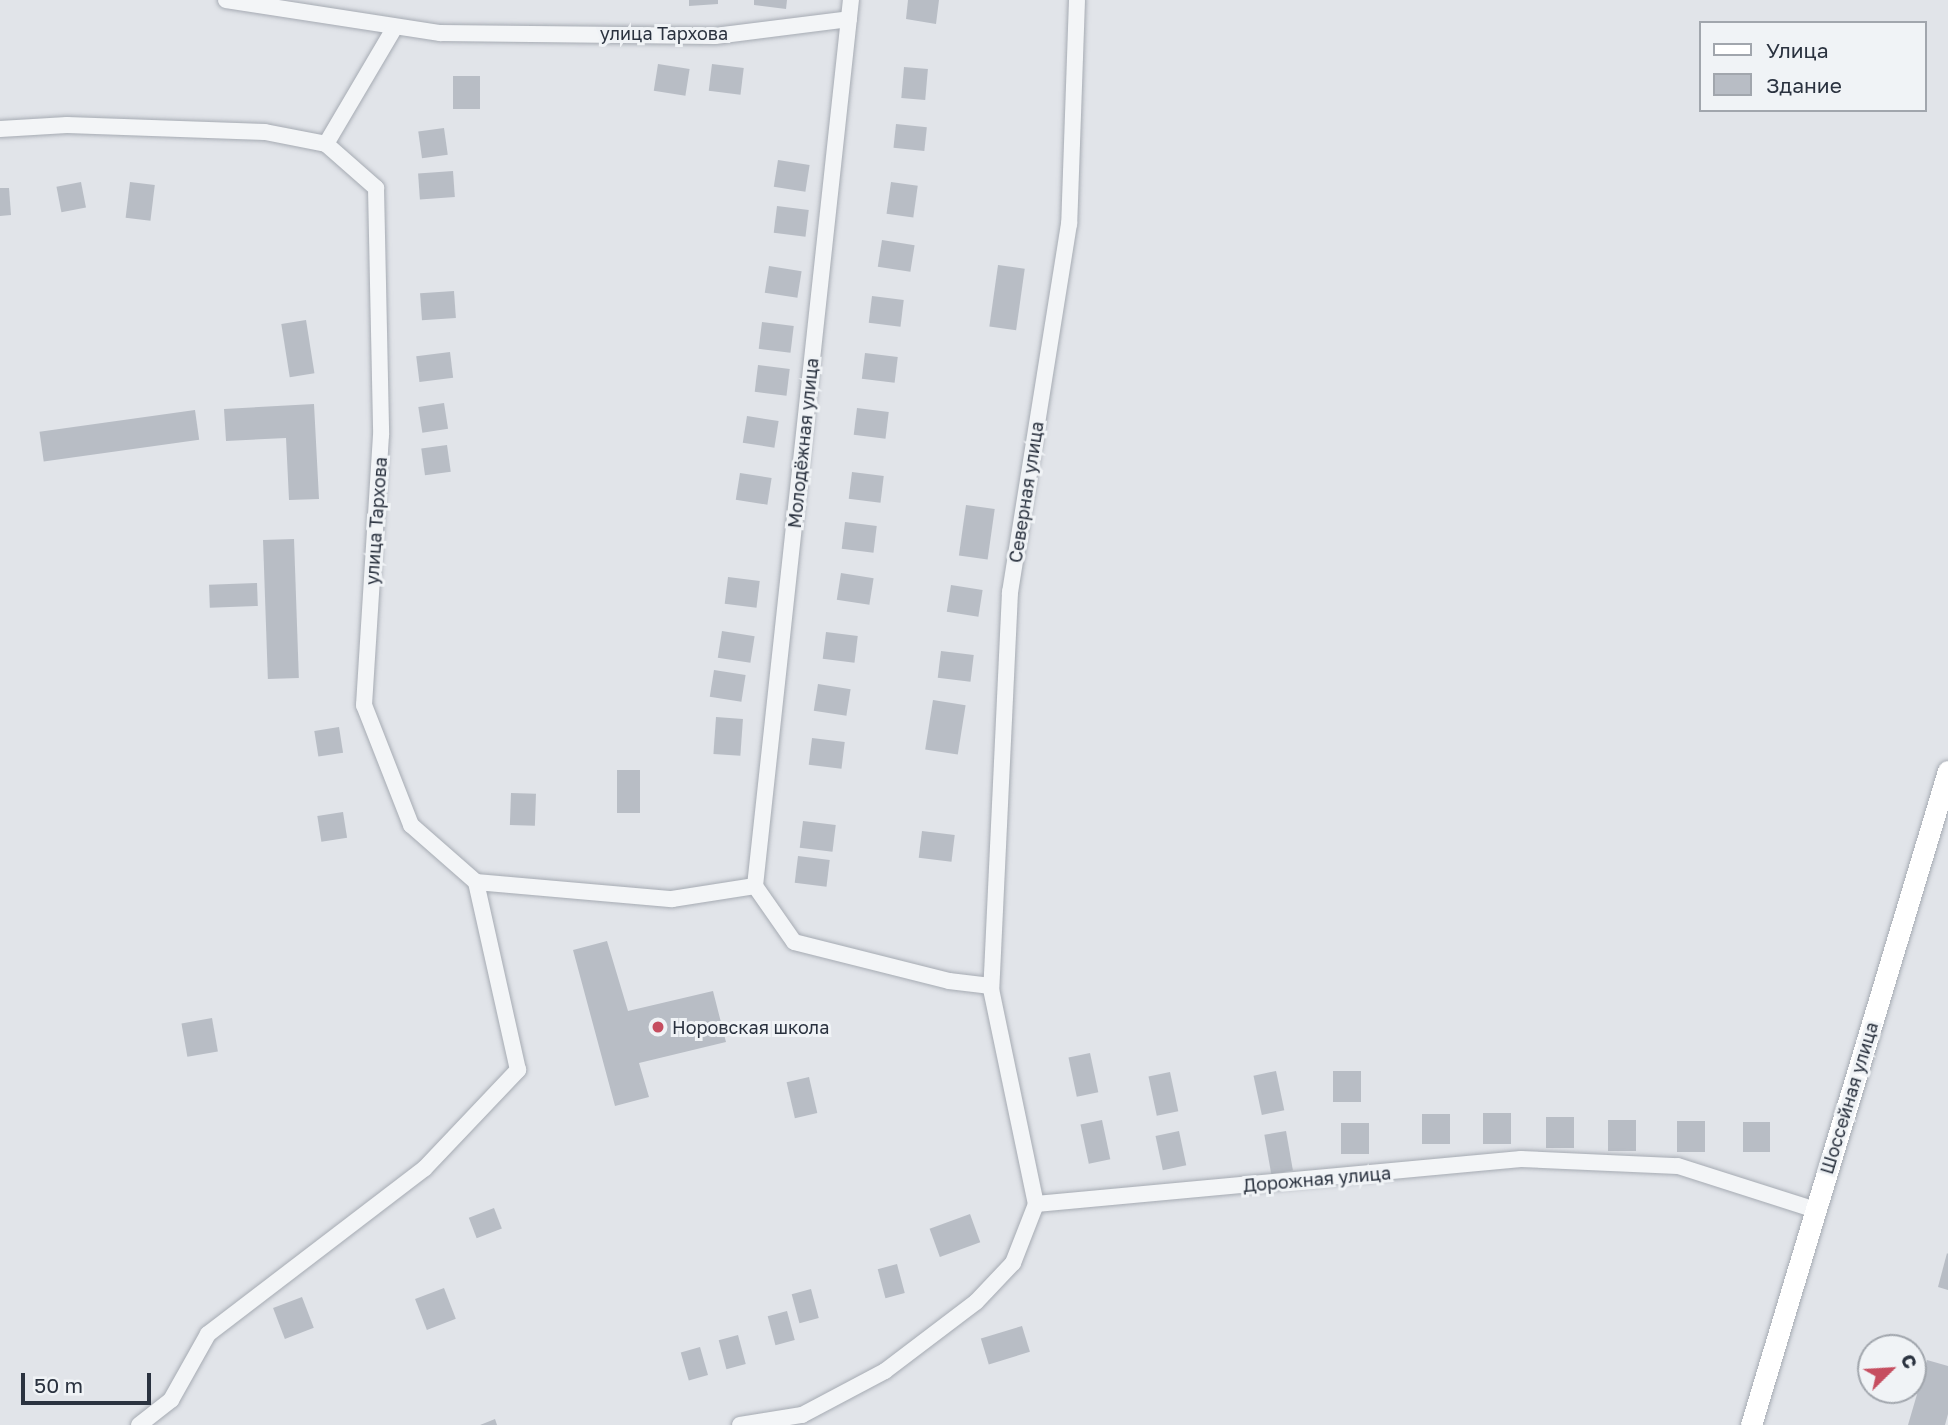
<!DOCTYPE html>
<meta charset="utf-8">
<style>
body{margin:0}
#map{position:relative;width:1948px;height:1425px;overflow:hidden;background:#e1e4e9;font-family:"Golos Text",sans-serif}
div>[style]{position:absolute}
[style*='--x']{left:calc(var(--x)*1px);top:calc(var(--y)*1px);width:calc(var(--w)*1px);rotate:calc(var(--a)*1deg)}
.building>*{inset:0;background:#b8bdc5;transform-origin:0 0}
.roads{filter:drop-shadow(0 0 2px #a6abb3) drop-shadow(0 0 2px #a6abb3)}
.minor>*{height:16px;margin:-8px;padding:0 8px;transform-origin:8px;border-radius:8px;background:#f3f5f7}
.secondary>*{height:21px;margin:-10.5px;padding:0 10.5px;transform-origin:10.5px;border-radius:10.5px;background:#fff}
.dots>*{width:19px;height:19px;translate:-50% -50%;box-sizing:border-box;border:4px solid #f0f3f6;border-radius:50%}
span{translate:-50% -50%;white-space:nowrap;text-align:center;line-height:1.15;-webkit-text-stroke:6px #f0f3f6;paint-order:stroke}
.street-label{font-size:18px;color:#2a323f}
.poi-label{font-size:18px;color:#2a323f}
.left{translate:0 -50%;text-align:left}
.legend{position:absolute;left:1699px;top:21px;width:228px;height:91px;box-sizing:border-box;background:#f0f3f6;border:2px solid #a1a6ad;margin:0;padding:9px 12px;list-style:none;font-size:21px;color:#2a323f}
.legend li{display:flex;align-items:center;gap:14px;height:35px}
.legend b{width:35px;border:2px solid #a1a6ad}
.north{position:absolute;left:1857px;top:1334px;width:70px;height:70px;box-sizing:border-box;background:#f0f3f6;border:2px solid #a1a6ad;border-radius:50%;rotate:66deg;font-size:19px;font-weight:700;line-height:28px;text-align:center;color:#2a323f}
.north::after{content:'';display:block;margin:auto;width:24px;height:32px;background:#c64e60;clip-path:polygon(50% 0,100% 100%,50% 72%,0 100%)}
.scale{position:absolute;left:21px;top:1373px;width:130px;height:32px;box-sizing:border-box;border:4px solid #2a323f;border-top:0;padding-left:9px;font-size:21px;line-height:24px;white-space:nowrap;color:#2a323f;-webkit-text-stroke:5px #f0f3f6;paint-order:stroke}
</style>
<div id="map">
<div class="building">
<i style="clip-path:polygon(689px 0,718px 0,718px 4px,689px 6px)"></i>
<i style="clip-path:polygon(754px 0,787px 0,786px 9px,754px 5px)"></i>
<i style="clip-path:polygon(908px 0,939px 0,936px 24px,906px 19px)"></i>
<i style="left:658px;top:64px;width:32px;height:27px;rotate:9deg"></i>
<i style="left:712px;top:64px;width:32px;height:27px;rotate:7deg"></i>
<i style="left:904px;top:67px;width:24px;height:31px;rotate:5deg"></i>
<i style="left:453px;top:76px;width:27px;height:33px"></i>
<i style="left:896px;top:124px;width:31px;height:24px;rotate:6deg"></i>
<i style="left:444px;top:128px;width:27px;height:26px;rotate:82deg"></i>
<i style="left:778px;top:160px;width:32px;height:27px;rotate:9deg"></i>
<i style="left:453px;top:171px;width:26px;height:35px;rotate:86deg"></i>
<i style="left:81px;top:182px;width:26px;height:25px;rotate:79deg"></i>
<i style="left:130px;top:182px;width:25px;height:36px;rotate:7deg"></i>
<i style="left:891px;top:182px;width:27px;height:32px;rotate:8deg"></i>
<i style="clip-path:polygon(0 188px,9px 188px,11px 215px,0 216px)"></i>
<i style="left:777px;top:206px;width:32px;height:27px;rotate:7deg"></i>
<i style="left:882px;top:240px;width:33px;height:27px;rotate:9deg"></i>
<i style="left:998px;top:265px;width:27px;height:62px;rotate:8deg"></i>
<i style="left:769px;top:266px;width:33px;height:27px;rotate:9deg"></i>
<i style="left:454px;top:291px;width:27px;height:34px;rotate:86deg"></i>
<i style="left:872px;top:296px;width:32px;height:27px;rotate:7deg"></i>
<i style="left:306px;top:320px;width:54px;height:25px;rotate:81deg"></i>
<i style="left:762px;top:322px;width:32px;height:27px;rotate:7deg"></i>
<i style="left:450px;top:352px;width:26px;height:34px;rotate:83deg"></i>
<i style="left:865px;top:353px;width:33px;height:26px;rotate:7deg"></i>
<i style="left:758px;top:365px;width:32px;height:27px;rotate:7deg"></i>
<i style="left:444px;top:403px;width:26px;height:26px;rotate:81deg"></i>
<i style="clip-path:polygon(314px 404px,319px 499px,289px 500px,286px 438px,226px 441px,224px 409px)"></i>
<i style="left:857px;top:408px;width:32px;height:27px;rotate:7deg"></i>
<i style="left:195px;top:410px;width:30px;height:157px;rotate:82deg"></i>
<i style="left:747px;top:416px;width:32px;height:27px;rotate:9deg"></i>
<i style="left:447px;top:445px;width:27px;height:26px;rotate:82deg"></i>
<i style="left:852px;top:472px;width:32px;height:27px;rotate:7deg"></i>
<i style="left:740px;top:473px;width:32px;height:27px;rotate:9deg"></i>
<i style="left:966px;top:505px;width:29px;height:51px;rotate:8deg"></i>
<i style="left:845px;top:522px;width:32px;height:27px;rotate:7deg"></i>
<i style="left:294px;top:539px;width:139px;height:31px;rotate:88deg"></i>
<i style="left:841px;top:573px;width:33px;height:27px;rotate:9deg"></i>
<i style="left:728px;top:577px;width:32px;height:27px;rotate:7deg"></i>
<i style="left:257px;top:583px;width:23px;height:48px;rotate:88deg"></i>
<i style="left:951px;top:585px;width:32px;height:27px;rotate:9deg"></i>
<i style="left:722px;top:631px;width:33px;height:27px;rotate:9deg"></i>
<i style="left:826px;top:632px;width:32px;height:27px;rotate:7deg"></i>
<i style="left:941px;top:651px;width:33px;height:27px;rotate:7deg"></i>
<i style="left:714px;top:670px;width:32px;height:27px;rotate:9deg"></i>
<i style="left:818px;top:684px;width:33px;height:27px;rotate:9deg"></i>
<i style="left:933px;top:700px;width:33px;height:50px;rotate:9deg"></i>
<i style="left:716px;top:717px;width:27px;height:37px;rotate:4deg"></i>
<i style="left:339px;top:727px;width:26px;height:25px;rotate:81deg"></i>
<i style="left:812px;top:738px;width:33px;height:27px;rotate:7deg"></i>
<i style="left:617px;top:770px;width:23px;height:43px"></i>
<i style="left:511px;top:793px;width:25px;height:32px;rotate:2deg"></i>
<i style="left:343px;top:812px;width:26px;height:26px;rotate:81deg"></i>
<i style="left:803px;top:821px;width:33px;height:27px;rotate:7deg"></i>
<i style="left:922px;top:831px;width:33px;height:27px;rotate:7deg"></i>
<i style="left:798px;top:856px;width:32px;height:27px;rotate:7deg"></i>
<i style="clip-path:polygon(607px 941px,628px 1011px,713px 991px,726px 1042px,639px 1063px,649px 1097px,615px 1106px,573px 950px)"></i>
<i style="left:212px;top:1018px;width:34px;height:31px;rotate:80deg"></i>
<i style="left:1090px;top:1053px;width:40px;height:22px;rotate:78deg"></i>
<i style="left:1276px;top:1071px;width:40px;height:23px;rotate:78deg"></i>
<i style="left:1333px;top:1071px;width:28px;height:31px"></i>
<i style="left:1170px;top:1072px;width:40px;height:22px;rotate:78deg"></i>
<i style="left:809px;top:1077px;width:37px;height:23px;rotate:77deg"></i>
<i style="left:1483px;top:1113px;width:28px;height:31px"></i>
<i style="left:1422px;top:1114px;width:28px;height:30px"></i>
<i style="left:1546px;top:1117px;width:28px;height:31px"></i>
<i style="left:1102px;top:1120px;width:40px;height:22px;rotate:78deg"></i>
<i style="left:1608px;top:1120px;width:28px;height:31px"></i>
<i style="left:1677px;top:1121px;width:28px;height:31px"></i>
<i style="left:1743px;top:1122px;width:27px;height:30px"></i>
<i style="left:1341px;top:1123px;width:28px;height:31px"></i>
<i style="left:1179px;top:1131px;width:35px;height:24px;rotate:78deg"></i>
<i style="left:1286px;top:1131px;width:40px;height:22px;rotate:80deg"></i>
<i style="left:494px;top:1208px;width:22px;height:27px;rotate:69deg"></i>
<i style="left:970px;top:1214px;width:30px;height:43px;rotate:70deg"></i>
<i style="clip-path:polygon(1947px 1253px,1948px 1254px,1948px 1290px,1938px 1287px)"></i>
<i style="left:897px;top:1264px;width:30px;height:20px;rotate:75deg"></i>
<i style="left:444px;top:1288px;width:33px;height:31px;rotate:69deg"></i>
<i style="left:811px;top:1289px;width:30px;height:20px;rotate:75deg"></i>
<i style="left:302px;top:1297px;width:33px;height:31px;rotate:69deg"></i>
<i style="left:787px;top:1311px;width:30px;height:20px;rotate:75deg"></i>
<i style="left:1022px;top:1326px;width:27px;height:43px;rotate:73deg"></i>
<i style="left:738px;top:1335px;width:30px;height:20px;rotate:75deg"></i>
<i style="left:700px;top:1347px;width:29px;height:20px;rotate:74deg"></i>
<i style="clip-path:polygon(1927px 1360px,1948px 1366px,1948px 1414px,1945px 1425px,1908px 1425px)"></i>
<i style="clip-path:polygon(495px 1419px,497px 1425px,480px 1425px)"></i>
</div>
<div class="roads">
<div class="minor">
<i style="--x:226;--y:0;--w:217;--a:8.8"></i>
<i style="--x:440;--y:33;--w:275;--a:0.6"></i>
<i style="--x:715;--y:36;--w:135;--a:-7.2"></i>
<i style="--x:1077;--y:0;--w:224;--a:92"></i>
<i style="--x:1069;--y:224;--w:373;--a:99.1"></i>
<i style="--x:1010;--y:592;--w:397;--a:92.7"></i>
<i style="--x:991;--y:989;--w:220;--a:78.2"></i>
<i style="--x:1036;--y:1204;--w:487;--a:-5.3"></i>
<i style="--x:1521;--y:1159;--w:157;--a:2.6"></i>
<i style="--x:1678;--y:1166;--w:145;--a:17.7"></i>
<i style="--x:0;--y:129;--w:67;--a:-3.4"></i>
<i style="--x:67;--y:125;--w:198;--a:2"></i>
<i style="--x:265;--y:132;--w:62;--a:11.1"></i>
<i style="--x:326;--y:144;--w:136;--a:-59.5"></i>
<i style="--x:326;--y:144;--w:67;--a:41.3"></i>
<i style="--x:376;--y:188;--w:247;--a:88.8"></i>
<i style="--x:381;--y:435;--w:271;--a:93.6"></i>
<i style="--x:364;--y:705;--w:129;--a:68.6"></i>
<i style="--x:411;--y:825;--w:86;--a:41.2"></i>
<i style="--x:476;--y:882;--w:197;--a:5"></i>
<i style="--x:672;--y:899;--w:84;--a:-8.9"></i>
<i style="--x:755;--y:886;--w:891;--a:-83.82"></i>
<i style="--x:755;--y:886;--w:68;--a:55.1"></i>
<i style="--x:794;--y:942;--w:160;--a:14.1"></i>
<i style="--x:949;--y:981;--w:42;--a:6.8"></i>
<i style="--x:139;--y:1425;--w:41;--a:-38"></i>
<i style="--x:171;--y:1400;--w:76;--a:-60.7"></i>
<i style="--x:208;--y:1334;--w:272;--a:-37.4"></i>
<i style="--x:424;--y:1169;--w:137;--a:-46.5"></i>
<i style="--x:518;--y:1070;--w:193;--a:-102.6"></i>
<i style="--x:740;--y:1425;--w:63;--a:-9.2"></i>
<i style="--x:802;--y:1415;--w:94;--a:-27.9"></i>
<i style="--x:885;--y:1371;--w:114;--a:-37.2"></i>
<i style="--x:976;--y:1302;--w:54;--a:-46.5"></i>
<i style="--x:1013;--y:1263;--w:63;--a:-68.7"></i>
</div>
<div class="secondary">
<i style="--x:1751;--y:1425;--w:683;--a:-73.24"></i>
</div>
</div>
<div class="dots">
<i style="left:658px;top:1027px;background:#c64e60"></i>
</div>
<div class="street-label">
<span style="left:664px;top:33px">улица Тархова</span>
<span style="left:803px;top:443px;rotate:-84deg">Молодёжная улица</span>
<span style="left:1026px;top:492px;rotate:-81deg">Северная улица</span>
<span style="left:376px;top:521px;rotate:-86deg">улица Тархова</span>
<span style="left:1849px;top:1098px;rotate:-73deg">Шоссейная улица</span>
<span style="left:1317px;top:1179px;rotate:-5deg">Дорожная улица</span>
</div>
<div class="poi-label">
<span class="left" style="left:672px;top:1027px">Норовская школа</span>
</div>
<ul class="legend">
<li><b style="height:9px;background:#fff"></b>Улица</li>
<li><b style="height:19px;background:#b8bdc5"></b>Здание</li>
</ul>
<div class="north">С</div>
<div class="scale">50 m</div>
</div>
